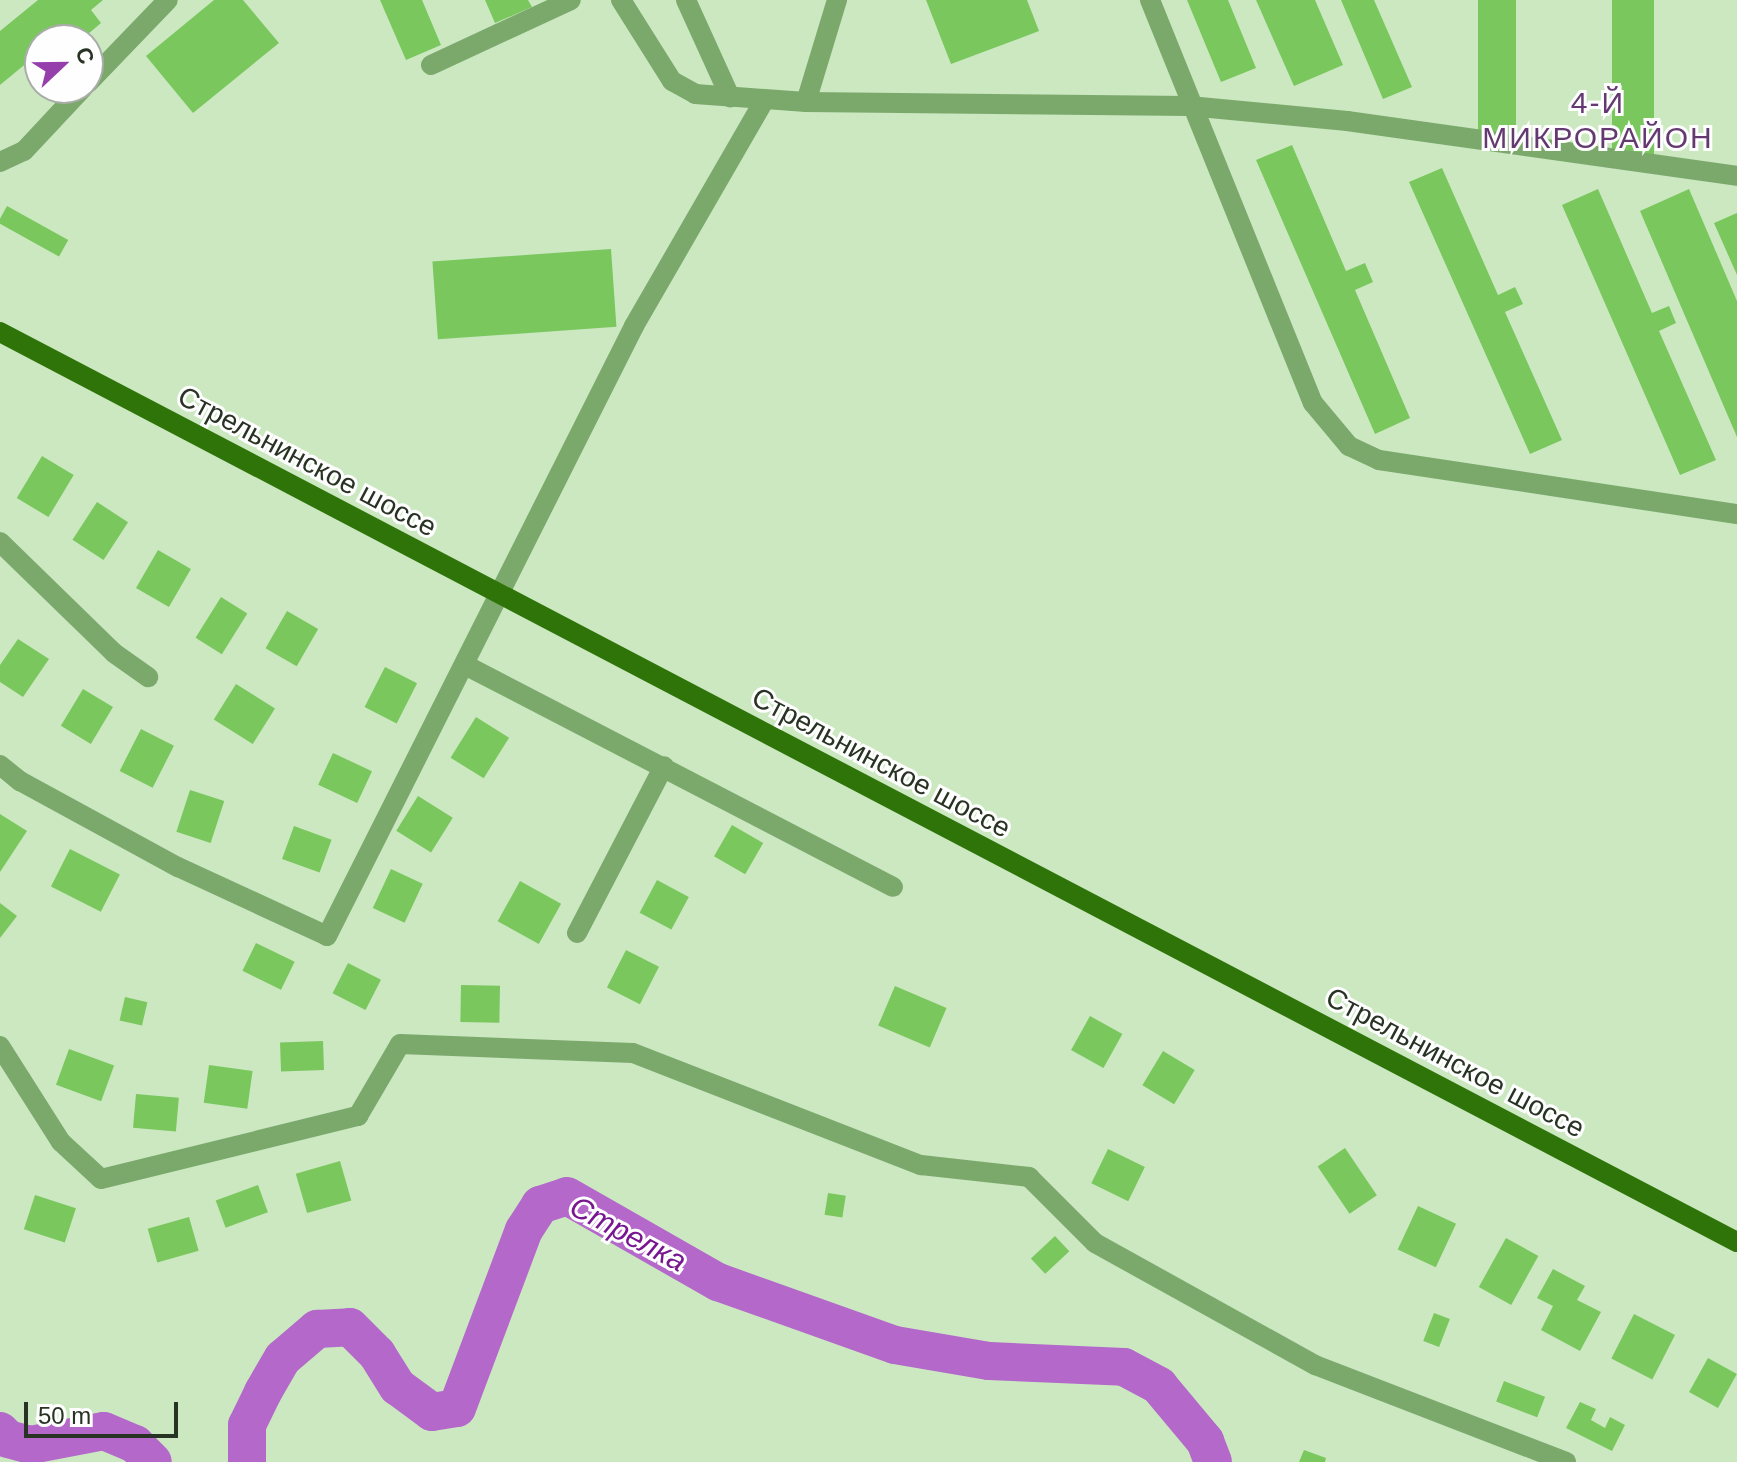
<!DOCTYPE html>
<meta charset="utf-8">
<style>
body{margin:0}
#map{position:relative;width:1737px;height:1462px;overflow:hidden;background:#cbe8c1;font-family:Arial,sans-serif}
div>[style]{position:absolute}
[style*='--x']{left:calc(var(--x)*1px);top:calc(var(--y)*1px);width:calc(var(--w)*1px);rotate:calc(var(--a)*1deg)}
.river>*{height:38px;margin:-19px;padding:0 19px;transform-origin:19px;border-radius:19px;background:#b368ca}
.building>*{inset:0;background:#7ac75e;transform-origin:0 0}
.minor>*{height:20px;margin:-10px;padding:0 10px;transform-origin:10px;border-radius:10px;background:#7ba96c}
.major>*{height:20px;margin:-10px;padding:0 10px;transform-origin:10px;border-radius:10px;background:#2e7408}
span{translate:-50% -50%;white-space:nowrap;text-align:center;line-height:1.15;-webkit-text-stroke:6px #fefefe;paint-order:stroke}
.street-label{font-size:28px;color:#283324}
.neighbourhood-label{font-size:30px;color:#633970;letter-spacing:2px}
.water-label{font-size:30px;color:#771690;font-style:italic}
.north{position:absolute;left:24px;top:24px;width:80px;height:80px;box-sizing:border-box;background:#fefefe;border:2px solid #a8ada7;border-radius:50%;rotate:68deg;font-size:22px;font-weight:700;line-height:32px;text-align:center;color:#283324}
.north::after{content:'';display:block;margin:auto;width:28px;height:36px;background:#943fac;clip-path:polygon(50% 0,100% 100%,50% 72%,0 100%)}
.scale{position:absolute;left:24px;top:1402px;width:154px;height:36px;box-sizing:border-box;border:4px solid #283324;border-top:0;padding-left:10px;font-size:24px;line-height:28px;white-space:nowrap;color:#283324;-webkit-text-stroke:6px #fefefe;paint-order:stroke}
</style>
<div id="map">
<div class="river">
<i style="--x:0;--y:1431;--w:11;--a:45"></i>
<i style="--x:8;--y:1439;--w:24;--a:15"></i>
<i style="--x:31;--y:1445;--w:74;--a:-10.9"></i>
<i style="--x:104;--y:1431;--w:34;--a:23"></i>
<i style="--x:135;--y:1444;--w:25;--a:45"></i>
<i style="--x:247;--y:1462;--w:37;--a:-90"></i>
<i style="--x:247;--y:1425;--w:37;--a:-64"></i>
<i style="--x:263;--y:1392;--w:39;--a:-60"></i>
<i style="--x:283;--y:1358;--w:45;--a:-40.5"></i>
<i style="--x:317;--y:1329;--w:33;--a:-3"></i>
<i style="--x:350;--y:1327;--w:38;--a:45"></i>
<i style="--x:377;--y:1354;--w:39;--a:58"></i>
<i style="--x:398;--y:1387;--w:42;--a:36.3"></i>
<i style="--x:432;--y:1412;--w:25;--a:-9"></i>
<i style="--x:457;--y:1408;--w:190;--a:-69.4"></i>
<i style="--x:524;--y:1230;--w:30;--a:-57"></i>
<i style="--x:540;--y:1205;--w:28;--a:-18"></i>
<i style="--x:567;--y:1196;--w:174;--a:29.7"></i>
<i style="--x:718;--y:1282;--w:188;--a:19.6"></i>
<i style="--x:895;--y:1345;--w:95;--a:9.7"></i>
<i style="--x:989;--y:1361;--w:135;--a:2.5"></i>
<i style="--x:1124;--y:1367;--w:40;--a:28"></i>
<i style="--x:1159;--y:1386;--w:72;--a:50.1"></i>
<i style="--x:1205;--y:1441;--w:22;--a:69"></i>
</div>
<div class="building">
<i style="clip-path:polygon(38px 0,103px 0,91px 10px,101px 23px,81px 40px,40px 40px,40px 52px,0 85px,0 31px)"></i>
<i style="clip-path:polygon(214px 0,243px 0,279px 43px,193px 113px,146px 56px)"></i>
<i style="clip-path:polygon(380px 0,422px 0,441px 45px,406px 60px)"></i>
<i style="clip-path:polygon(485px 0,528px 0,532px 7px,495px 23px)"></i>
<i style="clip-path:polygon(926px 0,1027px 0,1039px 31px,951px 64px)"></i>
<i style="clip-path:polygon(1187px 0,1228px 0,1256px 68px,1221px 82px)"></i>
<i style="clip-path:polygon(1256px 0,1315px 0,1343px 65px,1294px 86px)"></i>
<i style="clip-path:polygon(1341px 0,1374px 0,1412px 87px,1383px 99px)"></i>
<i style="left:1478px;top:0;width:38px;height:133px"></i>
<i style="left:1612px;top:0;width:42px;height:158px"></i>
<i style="clip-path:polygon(1292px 145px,1346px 271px,1365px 263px,1373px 282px,1355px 290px,1410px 418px,1375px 434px,1256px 160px)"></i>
<i style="clip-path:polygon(1442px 168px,1498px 295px,1515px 287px,1523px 304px,1505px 312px,1562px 440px,1530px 454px,1409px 182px)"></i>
<i style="clip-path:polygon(1598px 189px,1652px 313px,1669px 306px,1676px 323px,1659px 331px,1716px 460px,1680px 475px,1562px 205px)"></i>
<i style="clip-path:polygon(1689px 189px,1737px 301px,1737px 437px,1640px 211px)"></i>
<i style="left:7px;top:206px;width:70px;height:19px;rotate:29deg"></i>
<i style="clip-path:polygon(1737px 213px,1737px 275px,1714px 223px)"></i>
<i style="left:611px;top:249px;width:78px;height:179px;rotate:86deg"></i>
<i style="left:42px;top:456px;width:37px;height:49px;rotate:31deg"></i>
<i style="left:97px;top:502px;width:37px;height:45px;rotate:33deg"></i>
<i style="left:158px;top:550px;width:38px;height:44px;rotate:30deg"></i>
<i style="left:221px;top:597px;width:31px;height:48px;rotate:32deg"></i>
<i style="left:287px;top:611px;width:36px;height:43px;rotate:30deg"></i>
<i style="clip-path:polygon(18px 639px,49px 659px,23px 697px,0 682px,0 665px)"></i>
<i style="left:385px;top:667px;width:36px;height:45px;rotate:27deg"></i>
<i style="left:236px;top:684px;width:46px;height:42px;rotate:32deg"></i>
<i style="left:83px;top:689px;width:35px;height:43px;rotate:31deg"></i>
<i style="left:476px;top:717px;width:39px;height:48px;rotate:32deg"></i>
<i style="left:141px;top:729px;width:37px;height:47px;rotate:27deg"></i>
<i style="left:333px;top:753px;width:43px;height:35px;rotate:25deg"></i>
<i style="left:190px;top:790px;width:36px;height:44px;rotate:18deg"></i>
<i style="left:418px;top:796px;width:41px;height:41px;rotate:32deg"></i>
<i style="clip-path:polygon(0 814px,27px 831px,0 872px)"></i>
<i style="left:732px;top:825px;width:36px;height:36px;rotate:30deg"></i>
<i style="left:294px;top:826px;width:40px;height:35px;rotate:20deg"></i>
<i style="left:70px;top:849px;width:56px;height:42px;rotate:27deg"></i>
<i style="left:391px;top:869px;width:35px;height:43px;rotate:25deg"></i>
<i style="left:657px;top:880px;width:36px;height:37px;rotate:28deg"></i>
<i style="left:520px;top:881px;width:47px;height:46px;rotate:29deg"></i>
<i style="clip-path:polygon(0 903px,17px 916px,0 938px)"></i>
<i style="left:256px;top:943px;width:43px;height:31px;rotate:26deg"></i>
<i style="left:626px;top:950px;width:37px;height:42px;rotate:27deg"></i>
<i style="left:348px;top:963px;width:37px;height:34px;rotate:27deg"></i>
<i style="left:461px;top:985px;width:39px;height:37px;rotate:1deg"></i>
<i style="left:895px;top:986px;width:56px;height:43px;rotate:23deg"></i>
<i style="left:125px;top:997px;width:23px;height:24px;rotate:13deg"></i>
<i style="left:1090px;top:1016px;width:37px;height:39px;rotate:29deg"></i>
<i style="left:323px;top:1041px;width:29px;height:43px;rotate:88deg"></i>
<i style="left:69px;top:1049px;width:48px;height:38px;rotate:20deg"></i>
<i style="left:1163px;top:1051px;width:37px;height:40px;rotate:31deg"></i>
<i style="left:209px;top:1065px;width:44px;height:38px;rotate:8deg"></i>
<i style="left:136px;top:1094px;width:43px;height:34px;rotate:5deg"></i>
<i style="left:1345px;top:1148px;width:57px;height:33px;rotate:56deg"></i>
<i style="left:1108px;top:1149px;width:41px;height:38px;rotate:26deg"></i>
<i style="left:340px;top:1161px;width:41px;height:46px;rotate:74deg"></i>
<i style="left:258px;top:1185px;width:29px;height:45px;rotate:70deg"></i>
<i style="left:828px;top:1193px;width:18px;height:22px;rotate:9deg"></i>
<i style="left:35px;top:1195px;width:43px;height:36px;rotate:18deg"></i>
<i style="left:1418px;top:1206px;width:42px;height:48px;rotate:25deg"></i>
<i style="left:189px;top:1217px;width:35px;height:43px;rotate:74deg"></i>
<i style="left:1055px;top:1236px;width:21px;height:33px;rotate:47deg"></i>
<i style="left:1506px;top:1238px;width:37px;height:56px;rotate:29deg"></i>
<i style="clip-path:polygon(1553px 1269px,1585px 1286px,1577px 1300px,1601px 1312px,1580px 1351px,1541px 1330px,1553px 1306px,1537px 1298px)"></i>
<i style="left:1434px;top:1313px;width:17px;height:30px;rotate:21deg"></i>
<i style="left:1634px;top:1314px;width:46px;height:50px;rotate:27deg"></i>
<i style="left:1708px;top:1358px;width:33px;height:39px;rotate:29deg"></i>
<i style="left:1504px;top:1381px;width:44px;height:22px;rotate:21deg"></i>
<i style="clip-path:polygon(1580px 1402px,1596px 1409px,1591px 1420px,1605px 1428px,1610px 1417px,1625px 1425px,1612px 1451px,1566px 1428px)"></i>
<i style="clip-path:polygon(1304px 1450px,1326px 1458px,1325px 1462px,1299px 1462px)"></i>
</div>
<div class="minor">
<i style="--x:621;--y:0;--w:96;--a:57.8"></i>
<i style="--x:672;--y:81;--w:26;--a:29"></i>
<i style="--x:695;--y:94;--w:111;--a:4.1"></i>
<i style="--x:806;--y:102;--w:383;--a:0.6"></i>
<i style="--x:1189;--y:106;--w:159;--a:5.4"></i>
<i style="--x:1347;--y:121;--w:394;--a:8"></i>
<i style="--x:686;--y:0;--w:107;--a:65.6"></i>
<i style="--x:1150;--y:0;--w:435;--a:68"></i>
<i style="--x:1313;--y:403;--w:56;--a:50.1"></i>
<i style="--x:1349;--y:446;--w:33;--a:25"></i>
<i style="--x:1379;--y:460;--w:362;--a:8.6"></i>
<i style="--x:431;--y:65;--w:154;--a:-24.9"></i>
<i style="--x:88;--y:83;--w:115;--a:-46.1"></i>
<i style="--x:806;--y:102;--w:107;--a:-73.1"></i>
<i style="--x:0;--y:162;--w:26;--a:-25"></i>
<i style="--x:24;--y:151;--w:86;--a:-46.9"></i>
<i style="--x:0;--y:542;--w:159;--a:44.2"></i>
<i style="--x:114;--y:653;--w:42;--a:35.2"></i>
<i style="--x:465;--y:665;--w:482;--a:27.4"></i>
<i style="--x:0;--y:765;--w:26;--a:39"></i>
<i style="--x:20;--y:781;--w:180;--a:28.6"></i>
<i style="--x:178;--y:867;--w:164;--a:24.8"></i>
<i style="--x:327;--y:936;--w:683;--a:-63.28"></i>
<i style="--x:634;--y:326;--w:260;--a:-60"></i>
<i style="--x:577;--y:933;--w:188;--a:-62.5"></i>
<i style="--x:0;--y:1046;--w:114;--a:57.6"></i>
<i style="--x:61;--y:1142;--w:54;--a:42.8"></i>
<i style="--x:101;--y:1179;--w:265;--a:-13.8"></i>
<i style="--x:358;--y:1116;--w:83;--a:-59.7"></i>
<i style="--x:400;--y:1044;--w:233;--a:2.2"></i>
<i style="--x:633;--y:1053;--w:309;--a:21.3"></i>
<i style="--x:921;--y:1165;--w:109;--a:6.3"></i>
<i style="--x:1029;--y:1177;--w:93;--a:45"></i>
<i style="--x:1095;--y:1243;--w:252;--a:29"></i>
<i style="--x:1315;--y:1365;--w:269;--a:21.1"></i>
</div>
<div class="major">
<i style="--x:0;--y:332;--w:1961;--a:27.65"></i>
</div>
<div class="street-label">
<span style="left:307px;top:462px;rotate:28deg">Стрельнинское шоссе</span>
<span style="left:881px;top:763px;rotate:28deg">Стрельнинское шоссе</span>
<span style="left:1455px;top:1063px;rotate:28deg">Стрельнинское шоссе</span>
</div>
<div class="neighbourhood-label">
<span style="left:1598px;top:120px">4-Й<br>МИКРОРАЙОН</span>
</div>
<div class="water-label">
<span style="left:628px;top:1234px;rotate:28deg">Стрелка</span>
</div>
<div class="north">С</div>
<div class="scale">50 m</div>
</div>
